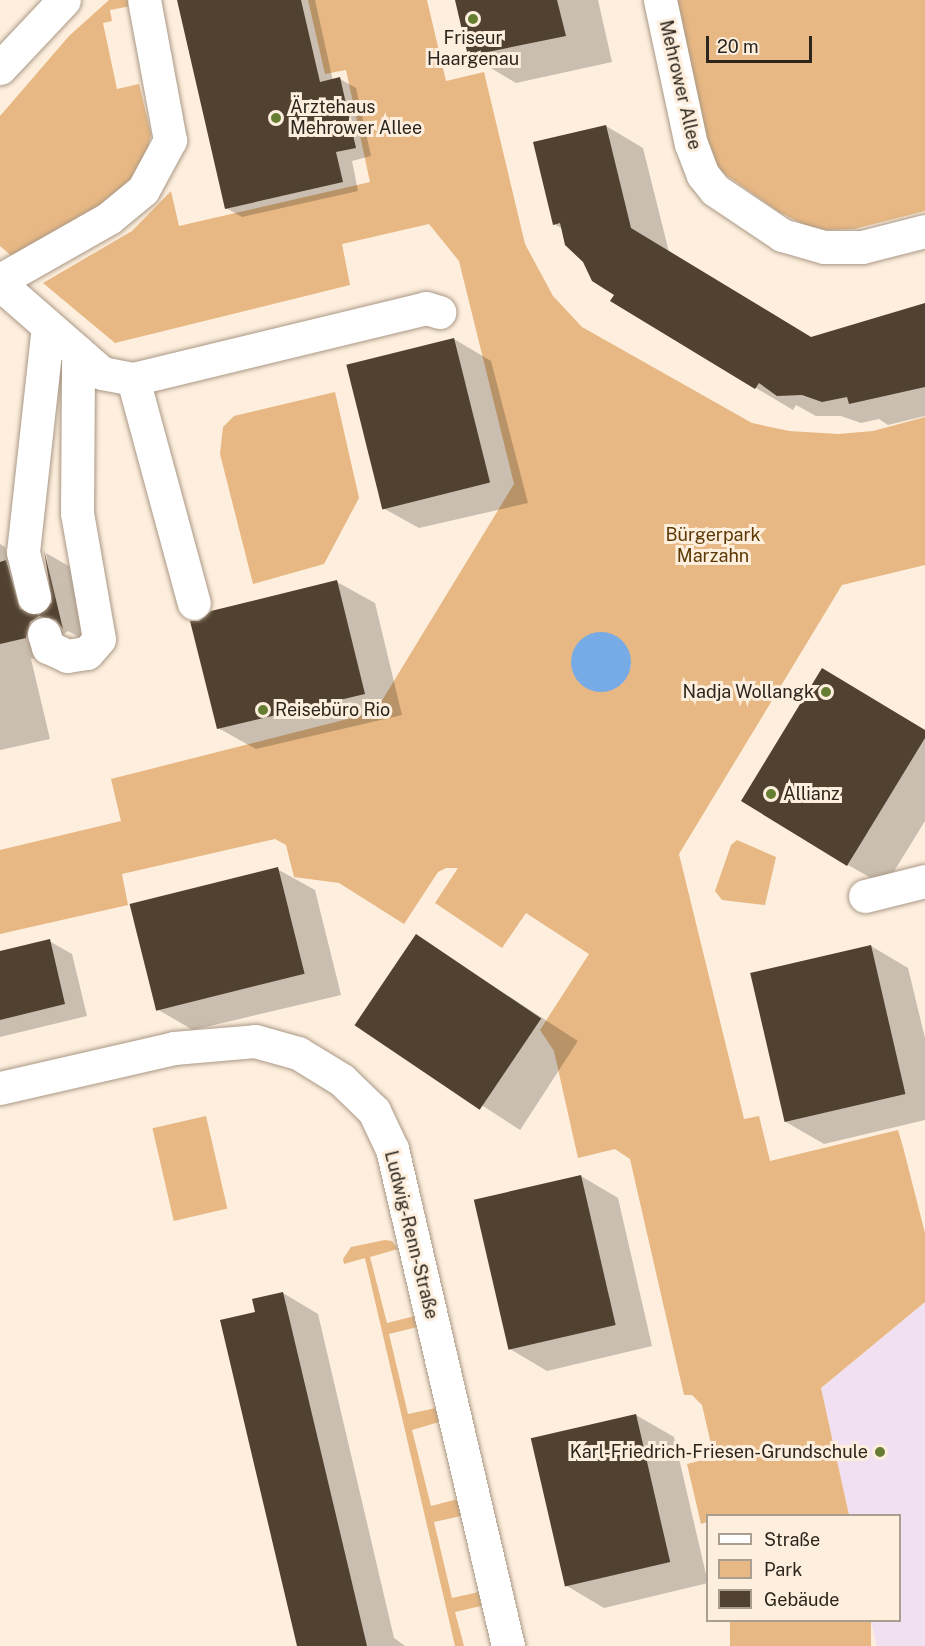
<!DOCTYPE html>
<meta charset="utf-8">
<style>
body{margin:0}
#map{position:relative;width:925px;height:1646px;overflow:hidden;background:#fdeedd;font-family:"Public Sans",sans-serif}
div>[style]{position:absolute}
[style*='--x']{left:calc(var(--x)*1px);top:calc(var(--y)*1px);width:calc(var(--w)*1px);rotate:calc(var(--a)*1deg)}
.education>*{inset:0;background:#f1e0f2}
.green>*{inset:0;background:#e7b883;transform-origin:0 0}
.water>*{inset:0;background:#77abe6}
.round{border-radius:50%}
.shadow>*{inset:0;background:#0003;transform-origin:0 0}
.building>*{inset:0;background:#504130;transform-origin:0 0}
.roads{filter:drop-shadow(0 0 2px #aa9885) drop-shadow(0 0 2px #aa9885)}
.minor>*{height:33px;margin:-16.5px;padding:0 16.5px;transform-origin:16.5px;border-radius:16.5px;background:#fff}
.dots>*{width:16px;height:16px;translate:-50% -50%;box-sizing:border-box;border:3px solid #fdeedd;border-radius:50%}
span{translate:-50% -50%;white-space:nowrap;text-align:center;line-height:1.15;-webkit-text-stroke:6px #fdeedd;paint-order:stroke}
.poi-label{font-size:18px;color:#2b251d}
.left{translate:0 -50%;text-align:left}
.right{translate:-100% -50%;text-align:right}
.street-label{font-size:18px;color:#2b251d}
.park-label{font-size:18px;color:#5d3a05}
.legend{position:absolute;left:706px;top:1514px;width:195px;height:108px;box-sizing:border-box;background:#fdeedd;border:2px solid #a99e90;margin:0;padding:8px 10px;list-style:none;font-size:18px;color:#2b251d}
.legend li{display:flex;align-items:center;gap:12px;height:30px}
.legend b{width:30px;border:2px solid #a99e90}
.scale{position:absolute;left:706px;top:36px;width:106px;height:27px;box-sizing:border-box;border:3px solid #2b251d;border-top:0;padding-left:8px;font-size:18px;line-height:21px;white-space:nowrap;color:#2b251d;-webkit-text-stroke:4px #fdeedd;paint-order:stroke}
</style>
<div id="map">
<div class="education">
<i style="clip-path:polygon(925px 1302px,925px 1646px,877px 1646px,871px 1621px,900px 1620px,900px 1516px,849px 1515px,821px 1388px)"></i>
</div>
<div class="green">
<i style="clip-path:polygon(109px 0,129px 0,131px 6px,110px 10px,112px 21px,103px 23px,117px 89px,139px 84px,151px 134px,147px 152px,127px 192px,14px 258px,0 246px,0 116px,69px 36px)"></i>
<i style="clip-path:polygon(evenodd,308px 0,427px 0,446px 81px,484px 72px,525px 244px,553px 296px,582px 327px,752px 423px,789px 431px,838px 434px,873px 431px,925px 417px,925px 565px,842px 585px,679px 854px,744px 1119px,759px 1116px,770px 1161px,898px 1130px,903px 1147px,925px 1233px,925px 1302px,821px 1388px,849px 1515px,708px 1516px,707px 1522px,701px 1524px,687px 1464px,714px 1457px,702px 1405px,692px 1395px,684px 1395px,630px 1159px,615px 1149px,578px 1158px,554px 1051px,540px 1030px,589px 954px,526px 913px,502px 948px,435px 903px,458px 868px,446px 868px,438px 872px,404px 924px,339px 883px,294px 877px,286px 845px,275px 839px,122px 874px,128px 905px,0 934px,0 850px,121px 821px,111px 779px,375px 712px,514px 484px,459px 261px,429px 224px,342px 244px,350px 285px,115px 343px,43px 283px,132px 231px,171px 191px,179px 226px,370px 182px,346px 70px,325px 74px,308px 0,627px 647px,631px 666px,622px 684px,595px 691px,578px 682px,627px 647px)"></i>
<i style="clip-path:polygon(677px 0,925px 0,925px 211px,854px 229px,825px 230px,805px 225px,779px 212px,719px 170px,704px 147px)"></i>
<i style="clip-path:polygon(335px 392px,359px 498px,324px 564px,253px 584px,220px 454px,223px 427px,234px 416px)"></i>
<i style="clip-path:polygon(737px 840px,776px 857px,765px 905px,722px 900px,715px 891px,731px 845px)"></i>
<i style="left:206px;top:1116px;width:95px;height:55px;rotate:77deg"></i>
<i style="clip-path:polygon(385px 1240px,392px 1241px,398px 1249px,370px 1257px,387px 1323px,415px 1316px,417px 1327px,389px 1334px,408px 1414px,436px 1408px,439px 1422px,412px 1430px,431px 1506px,458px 1499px,461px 1516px,434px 1522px,452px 1598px,479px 1592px,481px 1606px,455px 1612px,464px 1646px,455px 1646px,365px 1258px,344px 1264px,343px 1259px,351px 1247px)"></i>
<i style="left:730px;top:1621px;width:141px;height:26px"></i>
</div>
<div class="water">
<i class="round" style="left:571px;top:632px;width:60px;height:60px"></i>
</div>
<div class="shadow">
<i style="clip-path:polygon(179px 0,315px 0,333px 81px,340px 79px,356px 88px,371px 156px,352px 161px,358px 191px,242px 217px,226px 208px)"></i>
<i style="clip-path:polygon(457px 0,598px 0,612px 62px,516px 83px,469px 55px)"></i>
<i style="clip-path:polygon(606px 126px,643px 148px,669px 252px,812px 338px,925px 304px,925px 416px,888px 425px,879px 419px,861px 423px,841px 416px,816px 416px,796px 405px,793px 410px,654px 327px,616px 295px,585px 261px,563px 229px,554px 224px)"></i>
<i style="clip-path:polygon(454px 339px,491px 361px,528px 503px,419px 528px,381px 507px)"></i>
<i style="clip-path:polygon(0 544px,5px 547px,9px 564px,34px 578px,44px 612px,54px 602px,46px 553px,72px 568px,90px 643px,68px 631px,58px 638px,54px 654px,31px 659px,50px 739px,0 750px)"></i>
<i style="clip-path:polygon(337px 582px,375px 603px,402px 715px,256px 749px,218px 728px,200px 622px)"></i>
<i style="clip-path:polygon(925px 731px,925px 821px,885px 886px,848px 865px)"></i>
<i style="clip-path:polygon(277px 869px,315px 890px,341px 995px,193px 1030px,155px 1008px)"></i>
<i style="left:416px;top:936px;width:193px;height:106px;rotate:33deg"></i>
<i style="clip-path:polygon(49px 941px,72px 954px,87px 1016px,0 1037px,0 952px)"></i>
<i style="clip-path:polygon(871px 946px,908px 968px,925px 1038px,925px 1120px,824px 1144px,786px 1122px)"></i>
<i style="clip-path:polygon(581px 1176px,618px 1198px,652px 1346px,547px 1371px,510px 1349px)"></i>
<i style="clip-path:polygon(283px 1293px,318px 1314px,394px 1638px,405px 1646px,298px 1646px,257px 1313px)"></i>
<i style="clip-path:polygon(636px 1415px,674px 1437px,708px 1583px,604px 1608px,567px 1586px)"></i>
</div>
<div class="building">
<i style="clip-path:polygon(177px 0,301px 0,320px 82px,340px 77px,356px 148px,336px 152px,343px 182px,225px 209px)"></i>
<i style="clip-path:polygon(455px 0,557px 0,566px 36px,468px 56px)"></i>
<i style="clip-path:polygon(606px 125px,631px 228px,811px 337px,925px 303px,925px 387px,849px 404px,847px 397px,822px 402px,802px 395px,777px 396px,759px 383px,755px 389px,610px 301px,614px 295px,592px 281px,583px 262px,565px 245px,560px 223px,553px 225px,533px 142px)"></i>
<i style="left:454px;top:338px;width:149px;height:111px;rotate:76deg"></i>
<i style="clip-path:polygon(44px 550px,63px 629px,56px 620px,39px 616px,30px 622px,26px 638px,0 644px,0 562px,6px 560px,20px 609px,39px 615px,52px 602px)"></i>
<i style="clip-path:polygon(337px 580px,365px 694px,217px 729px,190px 621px,199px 621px,211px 611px)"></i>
<i style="clip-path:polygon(822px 668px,925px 730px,925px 738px,847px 866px,741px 801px)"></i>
<i style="left:278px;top:867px;width:110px;height:153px;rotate:76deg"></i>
<i style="left:416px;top:934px;width:151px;height:110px;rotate:34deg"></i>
<i style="clip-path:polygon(50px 939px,65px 1004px,0 1020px,0 951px)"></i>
<i style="left:871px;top:945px;width:153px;height:124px;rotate:77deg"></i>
<i style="left:581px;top:1175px;width:154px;height:110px;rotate:77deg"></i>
<i style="clip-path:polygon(283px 1292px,367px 1646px,297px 1646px,220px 1320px,255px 1312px,252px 1299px)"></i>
<i style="left:636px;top:1414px;width:152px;height:108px;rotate:77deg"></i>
</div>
<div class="roads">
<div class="minor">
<i style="--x:660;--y:0;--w:147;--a:77.9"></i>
<i style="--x:691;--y:144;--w:33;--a:69"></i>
<i style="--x:703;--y:175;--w:19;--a:51"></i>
<i style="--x:715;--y:190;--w:81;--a:33.9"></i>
<i style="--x:782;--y:235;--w:44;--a:15.9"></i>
<i style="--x:824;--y:247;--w:38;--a:0"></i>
<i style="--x:862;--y:247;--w:65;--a:-14.3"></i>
<i style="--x:0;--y:68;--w:93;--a:-46.7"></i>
<i style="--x:0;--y:280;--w:125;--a:-29.6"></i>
<i style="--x:109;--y:218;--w:44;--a:-39.5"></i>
<i style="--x:143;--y:190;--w:57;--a:-61.6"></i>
<i style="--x:170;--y:140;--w:142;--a:-100.5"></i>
<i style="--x:0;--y:284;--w:135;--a:41.1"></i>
<i style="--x:102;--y:373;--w:32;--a:11"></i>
<i style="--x:133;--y:379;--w:301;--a:-13.6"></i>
<i style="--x:426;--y:308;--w:14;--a:17"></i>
<i style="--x:133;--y:379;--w:232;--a:74.8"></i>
<i style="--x:34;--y:597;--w:46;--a:-103.7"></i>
<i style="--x:23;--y:552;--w:227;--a:-83.7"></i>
<i style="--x:44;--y:634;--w:14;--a:73"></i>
<i style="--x:48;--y:647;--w:21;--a:25"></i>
<i style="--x:67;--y:656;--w:20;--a:-9"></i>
<i style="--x:87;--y:653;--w:18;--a:-49"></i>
<i style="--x:99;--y:639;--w:128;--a:-99.9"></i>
<i style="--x:77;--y:513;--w:161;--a:-89.6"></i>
<i style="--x:865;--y:896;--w:62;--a:-14"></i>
<i style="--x:0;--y:1088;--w:179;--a:-12.9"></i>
<i style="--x:174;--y:1048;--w:81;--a:-4.9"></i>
<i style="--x:255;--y:1041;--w:45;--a:15.6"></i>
<i style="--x:298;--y:1053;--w:52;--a:31.5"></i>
<i style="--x:342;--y:1080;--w:45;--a:44.1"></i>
<i style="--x:374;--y:1111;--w:42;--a:64.7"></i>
<i style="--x:392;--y:1149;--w:510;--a:76.86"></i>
</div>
</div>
<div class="dots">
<i style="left:473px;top:19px;background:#667e31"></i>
<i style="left:276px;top:118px;background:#667e31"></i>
<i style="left:826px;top:692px;background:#667e31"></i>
<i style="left:263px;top:710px;background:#667e31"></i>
<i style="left:771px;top:794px;background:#667e31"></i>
<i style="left:880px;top:1452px;background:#667e31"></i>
</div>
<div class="poi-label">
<span style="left:473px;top:49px">Friseur<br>Haargenau</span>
<span class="left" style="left:290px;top:118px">Ärztehaus<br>Mehrower Allee</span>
<span class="right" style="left:814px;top:692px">Nadja Wollangk</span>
<span class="left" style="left:275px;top:710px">Reisebüro Rio</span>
<span class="left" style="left:783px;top:794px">Allianz</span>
<span class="right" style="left:868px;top:1452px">Karl-Friedrich-Friesen-Grundschule</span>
</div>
<div class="street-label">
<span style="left:680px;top:85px;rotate:77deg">Mehrower Allee</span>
<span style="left:411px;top:1235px;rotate:76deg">Ludwig-Renn-Straße</span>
</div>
<div class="park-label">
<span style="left:713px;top:546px">Bürgerpark<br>Marzahn</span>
</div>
<ul class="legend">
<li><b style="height:8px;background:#fff"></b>Straße</li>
<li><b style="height:16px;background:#e7b883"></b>Park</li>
<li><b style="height:16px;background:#504130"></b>Gebäude</li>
</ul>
<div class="scale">20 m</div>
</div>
